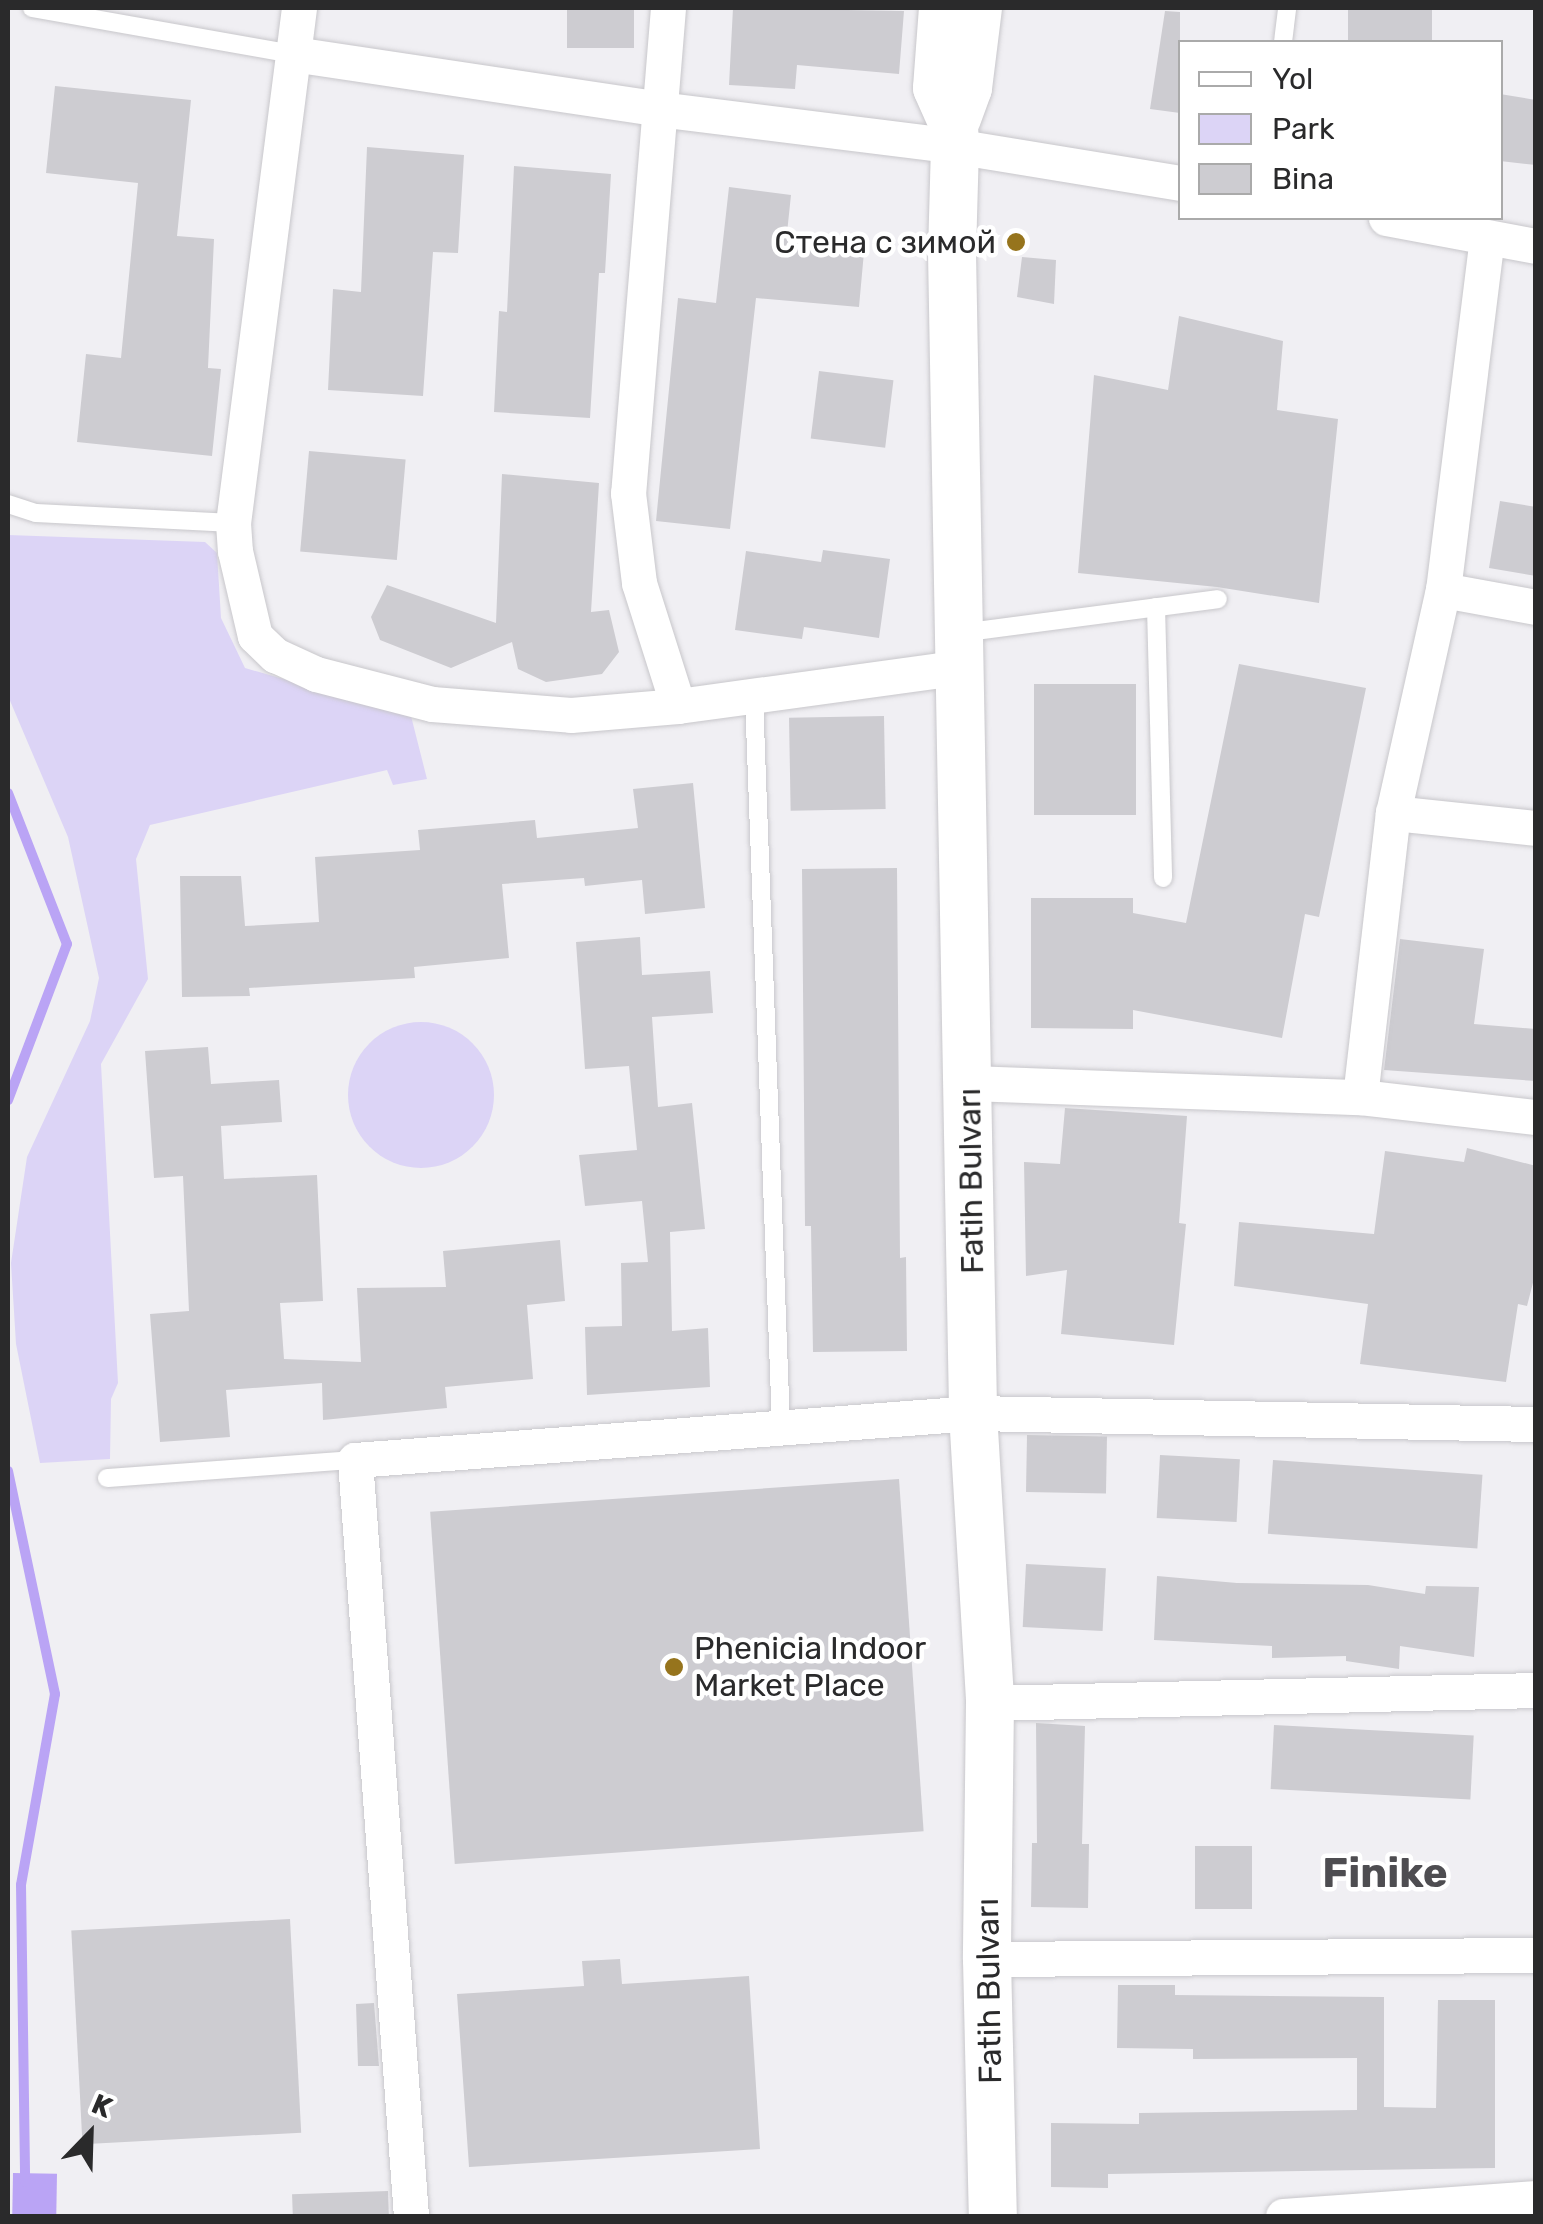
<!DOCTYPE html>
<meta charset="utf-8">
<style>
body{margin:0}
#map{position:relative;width:1543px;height:2224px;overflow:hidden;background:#f0eff3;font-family:Rubik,sans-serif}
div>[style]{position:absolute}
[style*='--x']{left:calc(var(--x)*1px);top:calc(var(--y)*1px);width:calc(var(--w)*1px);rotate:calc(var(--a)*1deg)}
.green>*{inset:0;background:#dcd4f6}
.round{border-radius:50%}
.water>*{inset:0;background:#baa4f5;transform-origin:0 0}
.stream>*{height:10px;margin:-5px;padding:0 5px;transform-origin:5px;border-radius:5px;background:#baa4f5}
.building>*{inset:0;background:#cdccd1;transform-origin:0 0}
.roads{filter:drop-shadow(0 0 2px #c8c7cb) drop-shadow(0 0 2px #c8c7cb)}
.lane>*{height:18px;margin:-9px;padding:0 9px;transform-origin:9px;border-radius:9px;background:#fff}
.street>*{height:35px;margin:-17.5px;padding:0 17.5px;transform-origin:17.5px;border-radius:17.5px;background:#fff}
.secondary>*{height:48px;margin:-24px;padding:0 24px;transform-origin:24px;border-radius:24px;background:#fff}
.dots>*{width:28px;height:28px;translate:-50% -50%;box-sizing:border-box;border:5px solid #fff;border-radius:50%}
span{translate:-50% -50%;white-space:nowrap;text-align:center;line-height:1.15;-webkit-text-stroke:9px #fff;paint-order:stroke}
.poi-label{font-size:32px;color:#2a2a2b}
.right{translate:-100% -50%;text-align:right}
.left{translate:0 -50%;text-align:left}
.street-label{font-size:32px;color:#2a2a2b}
.district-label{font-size:42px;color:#4e4d51;font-weight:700}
.frame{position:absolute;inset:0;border:10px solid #2a2a2b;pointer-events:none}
.legend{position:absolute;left:1178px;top:40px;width:325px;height:180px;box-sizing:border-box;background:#fff;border:2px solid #aaa;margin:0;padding:12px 18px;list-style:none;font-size:30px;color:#2a2a2b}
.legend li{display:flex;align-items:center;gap:20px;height:50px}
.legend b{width:50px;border:2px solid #aaa}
.north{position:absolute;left:40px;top:2084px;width:100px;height:100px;-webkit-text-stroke:8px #fff;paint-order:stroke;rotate:23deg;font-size:28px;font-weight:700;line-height:40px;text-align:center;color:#2a2a2b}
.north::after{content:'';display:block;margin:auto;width:35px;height:45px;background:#2a2a2b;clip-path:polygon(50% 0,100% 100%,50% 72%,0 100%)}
</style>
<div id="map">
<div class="green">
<i style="clip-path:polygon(8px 535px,205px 542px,217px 553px,221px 618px,245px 668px,411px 716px,427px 779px,393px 785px,387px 770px,150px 825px,136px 859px,148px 979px,101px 1064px,118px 1383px,111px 1399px,110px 1459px,40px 1463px,16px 1344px,11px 1263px,27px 1157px,90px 1021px,99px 978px,68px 837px,8px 696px)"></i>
<i class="round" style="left:348px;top:1022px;width:146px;height:146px"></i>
</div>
<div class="water">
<i style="left:13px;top:2173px;width:44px;height:43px;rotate:1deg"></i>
</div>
<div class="stream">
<i style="--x:8;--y:793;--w:162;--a:68.7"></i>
<i style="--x:67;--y:944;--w:167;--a:110.7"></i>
<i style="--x:8;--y:1471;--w:228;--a:78.1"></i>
<i style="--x:55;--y:1694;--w:194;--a:100.1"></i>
<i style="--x:21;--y:1885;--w:297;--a:89.2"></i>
</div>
<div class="building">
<i style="left:567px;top:8px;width:67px;height:40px"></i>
<i style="clip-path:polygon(733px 8px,904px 11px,899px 74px,797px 65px,795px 89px,729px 85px)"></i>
<i style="left:1348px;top:8px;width:84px;height:34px"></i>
<i style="clip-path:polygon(1165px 11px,1180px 12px,1180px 113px,1150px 109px)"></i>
<i style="clip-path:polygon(55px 86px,191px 100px,177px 236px,214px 239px,208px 368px,221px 369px,212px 456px,77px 442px,86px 354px,121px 358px,138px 183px,46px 173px)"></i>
<i style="clip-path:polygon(1500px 94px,1536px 100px,1536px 165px,1500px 161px)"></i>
<i style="clip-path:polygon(367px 147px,464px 155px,458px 253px,433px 252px,423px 396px,328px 390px,333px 289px,361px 292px)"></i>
<i style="clip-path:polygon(514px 166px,611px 174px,605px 273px,599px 273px,590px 418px,494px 412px,499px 311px,507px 312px)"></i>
<i style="clip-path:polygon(729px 187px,791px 195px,787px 233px,865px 241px,859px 307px,756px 298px,730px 529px,656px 521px,678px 298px,716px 303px)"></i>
<i style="clip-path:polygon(1022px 257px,1056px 260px,1054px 304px,1017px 297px)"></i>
<i style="clip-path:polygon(1179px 316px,1283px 341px,1277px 410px,1338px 419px,1319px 603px,1217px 587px,1078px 573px,1094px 375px,1168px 390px)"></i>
<i style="left:819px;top:371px;width:75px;height:68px;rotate:7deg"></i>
<i style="left:309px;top:451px;width:97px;height:101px;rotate:5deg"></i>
<i style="clip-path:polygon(502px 474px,599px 483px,591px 612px,609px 610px,619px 652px,602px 674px,546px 682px,518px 669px,512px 642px,451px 668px,380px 640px,371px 617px,387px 585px,496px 623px)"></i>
<i style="clip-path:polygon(1500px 501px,1536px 507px,1536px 576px,1489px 568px)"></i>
<i style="clip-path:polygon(823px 550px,890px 559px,879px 638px,804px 627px,802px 639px,735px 630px,746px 551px,821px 562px)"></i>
<i style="clip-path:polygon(1239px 664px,1366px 688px,1319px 917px,1305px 914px,1282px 1038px,1133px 1010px,1133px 1029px,1031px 1028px,1031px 898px,1133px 898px,1133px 913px,1186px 923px)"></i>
<i style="left:1034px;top:684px;width:102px;height:131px"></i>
<i style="left:884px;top:716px;width:93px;height:95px;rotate:89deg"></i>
<i style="clip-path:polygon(693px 783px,705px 908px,645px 914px,642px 880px,585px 886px,584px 878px,502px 884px,509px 958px,414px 967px,415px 978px,249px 988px,250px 996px,182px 997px,180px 876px,241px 876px,245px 926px,319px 922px,315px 857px,420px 850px,418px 830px,535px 820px,537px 838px,638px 828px,633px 789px)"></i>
<i style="clip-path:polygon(897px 868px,900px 1258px,906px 1257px,907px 1351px,813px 1352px,811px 1226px,805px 1226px,802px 869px)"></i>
<i style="clip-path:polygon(640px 937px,642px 975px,710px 971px,713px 1013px,652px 1017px,658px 1107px,692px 1103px,705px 1229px,670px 1232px,672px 1331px,708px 1328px,710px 1387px,587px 1395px,585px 1327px,622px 1326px,621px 1263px,648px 1262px,642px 1201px,585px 1206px,579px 1155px,637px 1150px,629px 1066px,585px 1069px,576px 942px)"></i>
<i style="clip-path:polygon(1400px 939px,1484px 949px,1474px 1024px,1536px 1029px,1536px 1081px,1384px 1070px)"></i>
<i style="clip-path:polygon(208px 1047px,211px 1084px,279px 1080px,282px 1122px,221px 1126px,224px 1179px,317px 1175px,323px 1301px,280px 1303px,284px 1359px,361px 1362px,357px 1288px,446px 1287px,443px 1251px,560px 1240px,565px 1301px,527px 1305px,533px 1379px,445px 1387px,447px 1408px,323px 1420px,322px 1383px,226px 1390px,230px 1437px,160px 1442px,150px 1314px,189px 1311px,183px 1176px,154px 1178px,145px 1051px)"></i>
<i style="clip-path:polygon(1065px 1108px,1187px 1116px,1179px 1223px,1186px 1224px,1174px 1345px,1061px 1334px,1067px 1270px,1026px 1276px,1024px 1162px,1060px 1164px)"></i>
<i style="clip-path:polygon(1467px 1148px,1536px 1166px,1536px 1271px,1527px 1306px,1518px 1304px,1506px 1382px,1360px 1364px,1368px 1304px,1234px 1286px,1239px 1222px,1374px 1234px,1385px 1151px,1464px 1162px)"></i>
<i style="left:1027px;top:1435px;width:80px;height:57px;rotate:1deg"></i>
<i style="left:1160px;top:1455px;width:80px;height:63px;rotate:3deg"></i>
<i style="left:1273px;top:1460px;width:210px;height:74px;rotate:4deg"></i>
<i style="left:899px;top:1479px;width:353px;height:470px;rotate:86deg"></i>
<i style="left:1026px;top:1564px;width:80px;height:63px;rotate:3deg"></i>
<i style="clip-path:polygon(1157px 1576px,1237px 1583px,1368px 1585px,1425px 1594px,1426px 1586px,1479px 1587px,1474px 1657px,1400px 1646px,1399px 1669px,1346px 1661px,1346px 1656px,1272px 1658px,1272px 1646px,1154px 1640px)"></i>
<i style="clip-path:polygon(1036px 1723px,1085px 1726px,1082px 1844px,1089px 1844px,1088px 1908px,1031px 1907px,1032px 1843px,1037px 1843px)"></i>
<i style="left:1274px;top:1725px;width:200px;height:64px;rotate:3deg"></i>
<i style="left:1195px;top:1846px;width:57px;height:63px"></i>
<i style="left:290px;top:1919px;width:214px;height:219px;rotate:87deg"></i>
<i style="clip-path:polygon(620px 1959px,622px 1984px,749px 1976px,760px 2149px,469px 2167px,457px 1994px,584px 1986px,582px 1961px)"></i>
<i style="clip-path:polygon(1118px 1985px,1175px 1985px,1175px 1995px,1384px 1997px,1384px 2107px,1436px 2108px,1438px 2000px,1495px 2000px,1495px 2168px,1108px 2174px,1108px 2188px,1051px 2187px,1051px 2123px,1139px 2124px,1139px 2113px,1357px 2110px,1357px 2058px,1193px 2059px,1193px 2049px,1117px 2048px)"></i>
<i style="clip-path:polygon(374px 2003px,379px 2066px,358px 2066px,356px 2004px)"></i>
<i style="left:388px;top:2191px;width:25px;height:96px;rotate:88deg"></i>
</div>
<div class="roads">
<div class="lane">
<i style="--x:32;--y:8;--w:265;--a:10"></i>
<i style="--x:1283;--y:42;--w:34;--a:-83"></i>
<i style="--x:8;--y:504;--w:29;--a:18"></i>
<i style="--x:36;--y:513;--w:197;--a:2.9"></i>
<i style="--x:1156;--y:607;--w:271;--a:88.5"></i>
<i style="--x:961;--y:633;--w:259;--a:-7.5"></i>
<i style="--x:754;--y:697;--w:731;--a:87.88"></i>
<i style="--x:107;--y:1478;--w:249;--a:-4.2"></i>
</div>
<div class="street">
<i style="--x:299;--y:8;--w:519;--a:97.3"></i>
<i style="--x:233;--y:523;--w:28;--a:86"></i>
<i style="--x:235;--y:551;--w:87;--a:76.8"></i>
<i style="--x:255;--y:636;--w:28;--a:44"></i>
<i style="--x:275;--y:655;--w:45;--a:24.9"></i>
<i style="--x:316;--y:674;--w:120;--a:14.5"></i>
<i style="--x:432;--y:704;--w:139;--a:4.5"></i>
<i style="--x:571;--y:715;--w:107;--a:-4.8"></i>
<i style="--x:678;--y:706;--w:286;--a:-7.8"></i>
<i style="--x:668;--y:8;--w:487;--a:94.7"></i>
<i style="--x:628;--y:493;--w:91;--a:83"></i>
<i style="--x:639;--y:583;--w:129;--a:72.4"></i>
<i style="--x:293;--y:54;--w:370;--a:8.5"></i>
<i style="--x:659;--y:109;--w:298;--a:7.1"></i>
<i style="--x:955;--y:146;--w:228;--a:9.3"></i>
<i style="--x:1386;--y:218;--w:153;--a:10.6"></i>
<i style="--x:1443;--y:590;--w:95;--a:10.4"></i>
<i style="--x:1393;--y:813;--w:144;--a:6"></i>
<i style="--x:970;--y:1083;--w:390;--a:2.1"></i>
<i style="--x:1360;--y:1097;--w:177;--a:6.5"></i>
<i style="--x:1360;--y:1097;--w:286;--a:-83.4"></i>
<i style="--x:1393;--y:813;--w:229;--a:-77.4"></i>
<i style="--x:1443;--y:590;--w:355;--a:-82.9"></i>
<i style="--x:990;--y:1703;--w:546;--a:-1.36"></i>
<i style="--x:987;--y:1959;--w:549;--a:-0.42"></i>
<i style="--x:411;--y:2216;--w:758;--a:-94.24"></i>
<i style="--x:355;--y:1460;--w:620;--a:-4.35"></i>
<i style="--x:973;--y:1413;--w:563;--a:1.12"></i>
<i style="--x:1283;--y:2216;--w:254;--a:-4.1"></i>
</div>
<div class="secondary">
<i style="--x:943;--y:8;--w:80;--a:94.3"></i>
<i style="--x:937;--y:88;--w:42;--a:65.9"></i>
<i style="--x:954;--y:126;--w:20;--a:87"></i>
<i style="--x:955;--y:146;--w:106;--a:91.6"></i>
<i style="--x:952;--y:252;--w:1161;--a:88.96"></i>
<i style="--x:973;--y:1413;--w:290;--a:86.6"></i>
<i style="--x:990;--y:1703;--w:256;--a:90.7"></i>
<i style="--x:987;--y:1959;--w:257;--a:88.7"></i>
<i style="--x:957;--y:118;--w:32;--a:-70"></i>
<i style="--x:968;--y:88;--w:81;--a:-82.9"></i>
</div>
</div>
<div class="dots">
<i style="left:1016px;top:242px;background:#96741d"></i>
<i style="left:674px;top:1667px;background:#96741d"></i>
</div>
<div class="poi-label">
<span class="right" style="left:996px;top:242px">Стена с зимой</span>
<span class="left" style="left:694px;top:1667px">Phenicia Indoor<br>Market Place</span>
</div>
<div class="street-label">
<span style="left:971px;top:1181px;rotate:-91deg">Fatih Bulvarı</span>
<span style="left:989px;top:1991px;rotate:-91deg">Fatih Bulvarı</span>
</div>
<div class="district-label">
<span style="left:1385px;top:1873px">Finike</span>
</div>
<div class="frame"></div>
<ul class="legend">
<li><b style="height:12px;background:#fff"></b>Yol</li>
<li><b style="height:28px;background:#dcd4f6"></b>Park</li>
<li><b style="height:28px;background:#cdccd1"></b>Bina</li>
</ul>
<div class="north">K</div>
</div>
